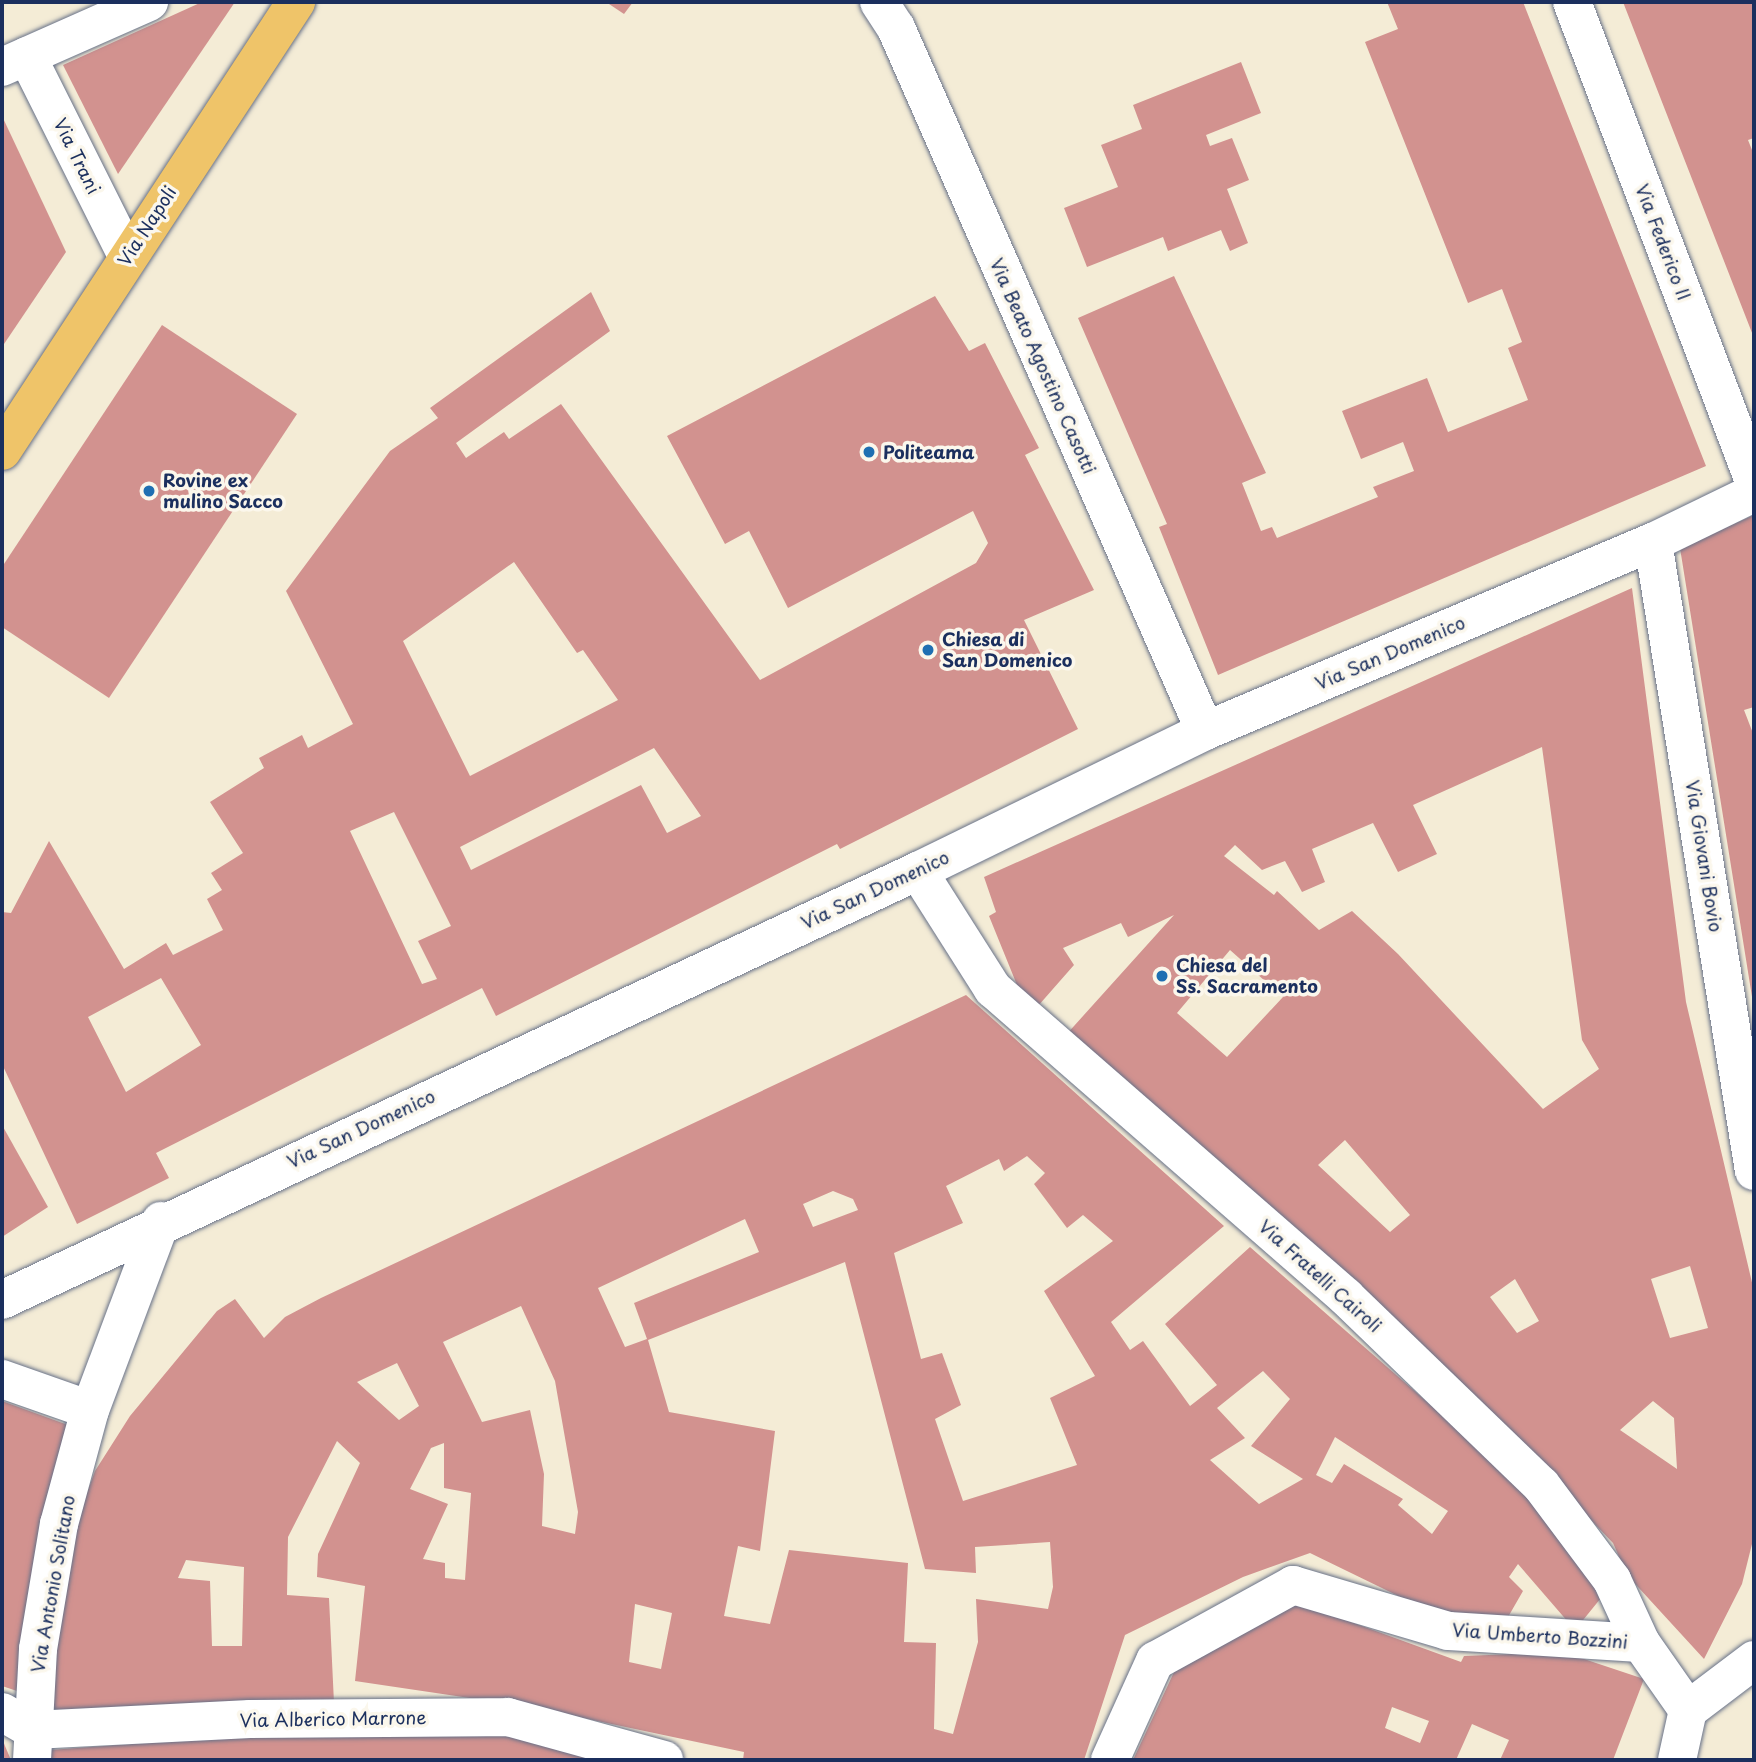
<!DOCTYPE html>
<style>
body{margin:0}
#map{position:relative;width:1756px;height:1762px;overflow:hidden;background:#f4ecd6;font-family:"Playpen Sans",sans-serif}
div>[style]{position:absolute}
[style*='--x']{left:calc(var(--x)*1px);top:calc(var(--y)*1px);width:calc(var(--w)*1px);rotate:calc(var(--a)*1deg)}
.building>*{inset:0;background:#d2928f}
.roads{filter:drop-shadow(0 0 2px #677188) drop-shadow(0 0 2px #677188)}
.minor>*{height:38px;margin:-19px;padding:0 19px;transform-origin:19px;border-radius:19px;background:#fff}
.major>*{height:38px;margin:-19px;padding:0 19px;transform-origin:19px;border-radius:19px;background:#efc469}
.dots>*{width:19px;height:19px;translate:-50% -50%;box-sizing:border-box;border:4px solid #fbf7ec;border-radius:50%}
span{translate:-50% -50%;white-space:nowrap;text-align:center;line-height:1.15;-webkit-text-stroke:7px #fbf7ec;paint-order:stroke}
.street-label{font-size:18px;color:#1b2f5e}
.poi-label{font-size:18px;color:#1b2f5e;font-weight:700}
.left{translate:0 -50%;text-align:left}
.frame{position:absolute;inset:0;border:4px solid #1b2f5e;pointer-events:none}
</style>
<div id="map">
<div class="building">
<i style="clip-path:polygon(202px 2px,235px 2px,118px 174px,63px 65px)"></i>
<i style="clip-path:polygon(606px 2px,633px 2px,624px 14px)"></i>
<i style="clip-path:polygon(1387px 2px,1523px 2px,1706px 466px,1218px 675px,1159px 527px,1167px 524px,1078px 318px,1174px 276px,1266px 473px,1242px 483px,1261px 531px,1272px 527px,1277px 538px,1378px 497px,1373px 487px,1414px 471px,1403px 442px,1361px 459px,1342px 411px,1427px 378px,1448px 432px,1528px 400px,1508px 348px,1522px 342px,1502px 289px,1468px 303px,1365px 42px,1398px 29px)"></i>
<i style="clip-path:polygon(1623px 2px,1754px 2px,1754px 138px,1748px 140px,1754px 155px,1754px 338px)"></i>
<i style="clip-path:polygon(1241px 62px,1261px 113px,1206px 135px,1210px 146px,1232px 138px,1249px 180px,1227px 189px,1248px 243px,1230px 251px,1221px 230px,1168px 251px,1163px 237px,1087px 267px,1064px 208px,1118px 187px,1101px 145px,1142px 129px,1133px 105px)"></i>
<i style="clip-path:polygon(2px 116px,66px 252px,2px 347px)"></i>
<i style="clip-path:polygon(evenodd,591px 292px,610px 331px,456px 443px,466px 458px,504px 432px,509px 439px,561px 404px,760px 680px,976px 563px,988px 543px,973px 511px,788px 608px,749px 531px,725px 544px,667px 436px,935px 296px,969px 351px,985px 343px,1039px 448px,1025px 455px,1094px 590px,1024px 620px,1078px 729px,840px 849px,837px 844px,496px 1016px,482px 988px,156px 1153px,169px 1178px,77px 1224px,2px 1064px,2px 912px,11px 913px,49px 841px,124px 969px,166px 943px,173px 955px,223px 930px,207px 899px,222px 890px,211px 873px,243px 853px,210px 802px,264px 768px,259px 758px,302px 735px,308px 748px,353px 724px,286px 591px,390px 451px,438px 418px,430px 408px,591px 292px,514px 562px,577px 653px,583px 650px,618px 700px,470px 776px,403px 641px,514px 562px,591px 292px,654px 748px,701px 816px,667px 833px,641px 785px,471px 870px,460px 847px,654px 748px,591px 292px,394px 812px,451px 926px,418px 941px,437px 979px,422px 984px,350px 831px,394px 812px,591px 292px,161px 978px,201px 1045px,126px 1092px,88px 1017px,161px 978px)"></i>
<i style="clip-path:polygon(162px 325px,297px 414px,109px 698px,2px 627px,2px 567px)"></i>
<i style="clip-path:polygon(1754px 515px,1754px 707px,1744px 710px,1754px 736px,1753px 1003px,1680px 548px)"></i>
<i style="clip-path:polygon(evenodd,1632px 588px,1686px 1002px,1754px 1291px,1754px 1536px,1742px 1584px,1704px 1659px,1627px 1575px,1613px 1543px,1468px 1392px,1065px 1036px,1174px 915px,1128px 937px,1121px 923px,1063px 948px,1074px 965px,1038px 1006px,1019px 990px,989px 916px,996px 912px,984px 877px,1632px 588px,1542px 747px,1582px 1040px,1599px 1069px,1543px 1109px,1398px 954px,1352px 911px,1319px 930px,1277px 891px,1274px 895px,1224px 856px,1235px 845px,1262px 870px,1285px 861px,1302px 892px,1325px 882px,1312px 849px,1373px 823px,1398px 872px,1437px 854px,1413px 805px,1542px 747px,1632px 588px,1230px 950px,1283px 997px,1227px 1057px,1177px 1013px,1230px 950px,1632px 588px,1345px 1140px,1410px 1215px,1390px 1232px,1318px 1165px,1345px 1140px,1632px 588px,1690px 1266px,1708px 1328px,1670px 1338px,1651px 1279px,1690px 1266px,1632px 588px,1515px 1279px,1539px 1321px,1517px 1333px,1490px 1297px,1515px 1279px,1632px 588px,1653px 1401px,1674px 1418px,1677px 1469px,1620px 1430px,1653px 1401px)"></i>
<i style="clip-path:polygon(evenodd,966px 995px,1224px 1226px,1111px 1322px,1130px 1350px,1143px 1341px,1190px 1406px,1217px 1385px,1165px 1324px,1250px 1247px,1522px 1485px,1605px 1593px,1575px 1630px,1518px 1564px,1509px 1577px,1523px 1591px,1504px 1624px,1425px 1609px,1310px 1553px,1243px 1577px,1125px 1635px,1084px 1760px,743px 1760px,744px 1752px,531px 1707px,355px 1681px,365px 1586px,317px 1577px,318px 1554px,360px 1463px,337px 1441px,288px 1537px,287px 1595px,329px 1598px,334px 1703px,52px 1721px,56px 1647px,77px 1520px,95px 1471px,130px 1416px,217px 1311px,235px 1299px,264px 1338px,285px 1317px,321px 1298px,966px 995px,1027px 1156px,1045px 1173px,1034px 1184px,1067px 1228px,1083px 1215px,1113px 1241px,1044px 1291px,1095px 1376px,1050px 1398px,1077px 1465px,963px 1501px,935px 1419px,961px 1405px,942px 1353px,921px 1359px,894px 1253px,963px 1223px,946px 1186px,999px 1159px,1004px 1171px,1027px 1156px,966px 995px,833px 1191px,853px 1199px,858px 1210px,813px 1227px,803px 1204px,833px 1191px,966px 995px,745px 1219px,759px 1252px,634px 1303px,647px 1339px,625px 1347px,598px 1288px,745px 1219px,966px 995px,845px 1262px,925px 1569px,976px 1573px,975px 1547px,1050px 1542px,1053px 1587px,1048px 1609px,976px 1599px,978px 1642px,953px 1734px,934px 1729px,936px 1643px,904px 1642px,908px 1563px,789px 1550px,770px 1624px,724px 1616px,738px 1546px,760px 1551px,775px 1431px,669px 1412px,648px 1340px,845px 1262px,966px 995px,521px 1306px,555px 1381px,578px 1512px,575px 1534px,542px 1526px,544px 1474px,530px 1410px,482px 1422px,443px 1342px,521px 1306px,966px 995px,397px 1363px,419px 1406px,399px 1420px,357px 1382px,397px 1363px,966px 995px,1263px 1371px,1290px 1399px,1251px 1446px,1303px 1479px,1259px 1504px,1210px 1460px,1245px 1438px,1217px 1408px,1263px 1371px,966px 995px,1335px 1437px,1448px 1511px,1432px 1534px,1398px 1505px,1403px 1499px,1344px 1464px,1332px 1483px,1316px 1475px,1335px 1437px,966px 995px,444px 1443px,444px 1488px,471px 1493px,465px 1580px,445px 1578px,445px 1563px,423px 1559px,448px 1504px,410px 1489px,431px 1448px,444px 1443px,966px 995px,186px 1560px,244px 1567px,242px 1646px,212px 1646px,210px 1581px,178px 1578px,186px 1560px,966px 995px,635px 1604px,672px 1613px,661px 1669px,629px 1662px,635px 1604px)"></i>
<i style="clip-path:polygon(2px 1125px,48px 1207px,2px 1237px)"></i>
<i style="clip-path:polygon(2px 1401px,68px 1425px,17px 1691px,2px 1686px)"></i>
<i style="clip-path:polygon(evenodd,1296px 1602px,1461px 1662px,1464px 1656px,1563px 1652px,1644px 1679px,1613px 1760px,1500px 1760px,1509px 1740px,1472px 1724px,1456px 1760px,1133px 1760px,1175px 1670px,1296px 1602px,1392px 1707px,1429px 1721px,1420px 1743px,1385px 1728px,1392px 1707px)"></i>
<i style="clip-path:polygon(305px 1731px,513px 1736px,607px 1760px,51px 1760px,50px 1750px)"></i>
<i style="clip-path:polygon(2px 1738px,5px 1746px,11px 1760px,2px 1760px)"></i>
</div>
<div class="roads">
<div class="minor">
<i style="--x:879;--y:2;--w:31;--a:57"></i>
<i style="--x:896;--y:28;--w:768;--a:66.27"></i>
<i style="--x:1572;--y:2;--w:512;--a:69.2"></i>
<i style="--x:27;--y:56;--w:224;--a:63.4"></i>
<i style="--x:2;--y:67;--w:161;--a:-23.9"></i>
<i style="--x:1653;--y:542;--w:637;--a:80.88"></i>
<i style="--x:918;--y:871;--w:140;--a:57.6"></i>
<i style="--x:993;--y:989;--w:468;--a:41.1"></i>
<i style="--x:1346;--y:1297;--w:271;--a:44"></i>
<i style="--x:1541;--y:1485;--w:119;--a:53.2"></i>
<i style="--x:1612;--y:1580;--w:69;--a:65.3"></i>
<i style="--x:1641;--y:1643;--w:82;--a:55"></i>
<i style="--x:2;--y:1300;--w:1011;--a:-25.1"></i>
<i style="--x:918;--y:871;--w:319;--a:-26"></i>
<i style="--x:1205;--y:731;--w:486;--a:-22.9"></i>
<i style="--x:1653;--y:542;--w:112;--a:-25.9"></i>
<i style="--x:2;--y:1379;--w:93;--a:19.4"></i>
<i style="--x:1688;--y:1710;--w:83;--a:-37.1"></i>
<i style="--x:2;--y:1712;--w:36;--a:30"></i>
<i style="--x:33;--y:1730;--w:217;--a:-2.9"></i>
<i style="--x:250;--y:1719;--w:258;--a:-0.4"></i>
<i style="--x:508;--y:1717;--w:162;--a:15.4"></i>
<i style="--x:32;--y:1760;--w:111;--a:-86.9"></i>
<i style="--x:38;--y:1649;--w:127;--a:-80.5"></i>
<i style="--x:59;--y:1524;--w:118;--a:-74.8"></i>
<i style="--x:90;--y:1410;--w:202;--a:-69.4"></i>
<i style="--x:1110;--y:1760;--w:109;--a:-65.6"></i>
<i style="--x:1155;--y:1661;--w:158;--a:-28.8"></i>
<i style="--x:1293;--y:1585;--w:162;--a:16.5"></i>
<i style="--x:1448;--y:1631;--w:193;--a:3.6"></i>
<i style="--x:1677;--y:1760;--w:51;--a:-77.6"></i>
</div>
<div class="major">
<i style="--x:2;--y:451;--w:537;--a:-56.78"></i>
</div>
</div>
<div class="dots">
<i style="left:869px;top:452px;background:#1f6fb2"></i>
<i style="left:149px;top:491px;background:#1f6fb2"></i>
<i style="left:928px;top:650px;background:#1f6fb2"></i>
<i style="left:1162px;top:976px;background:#1f6fb2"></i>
</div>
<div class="street-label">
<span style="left:77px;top:156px;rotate:64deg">Via Trani</span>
<span style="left:147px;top:226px;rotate:-57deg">Via Napoli</span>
<span style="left:1663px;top:242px;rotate:69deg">Via Federico II</span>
<span style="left:1043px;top:366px;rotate:66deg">Via Beato Agostino Casotti</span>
<span style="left:1390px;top:653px;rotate:-23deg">Via San Domenico</span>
<span style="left:1704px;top:856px;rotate:81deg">Via Giovani Bovio</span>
<span style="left:875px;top:890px;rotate:-25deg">Via San Domenico</span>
<span style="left:361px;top:1129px;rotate:-25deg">Via San Domenico</span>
<span style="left:1320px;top:1276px;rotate:42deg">Via Fratelli Cairoli</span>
<span style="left:53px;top:1584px;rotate:-80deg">Via Antonio Solitano</span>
<span style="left:1540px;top:1636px;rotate:4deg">Via Umberto Bozzini</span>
<span style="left:333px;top:1719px;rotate:-1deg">Via Alberico Marrone</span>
</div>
<div class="poi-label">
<span class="left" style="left:883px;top:452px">Politeama</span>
<span class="left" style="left:163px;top:491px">Rovine ex<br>mulino Sacco</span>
<span class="left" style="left:942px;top:650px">Chiesa di<br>San Domenico</span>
<span class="left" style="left:1176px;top:976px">Chiesa del<br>Ss. Sacramento</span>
</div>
<div class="frame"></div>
</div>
